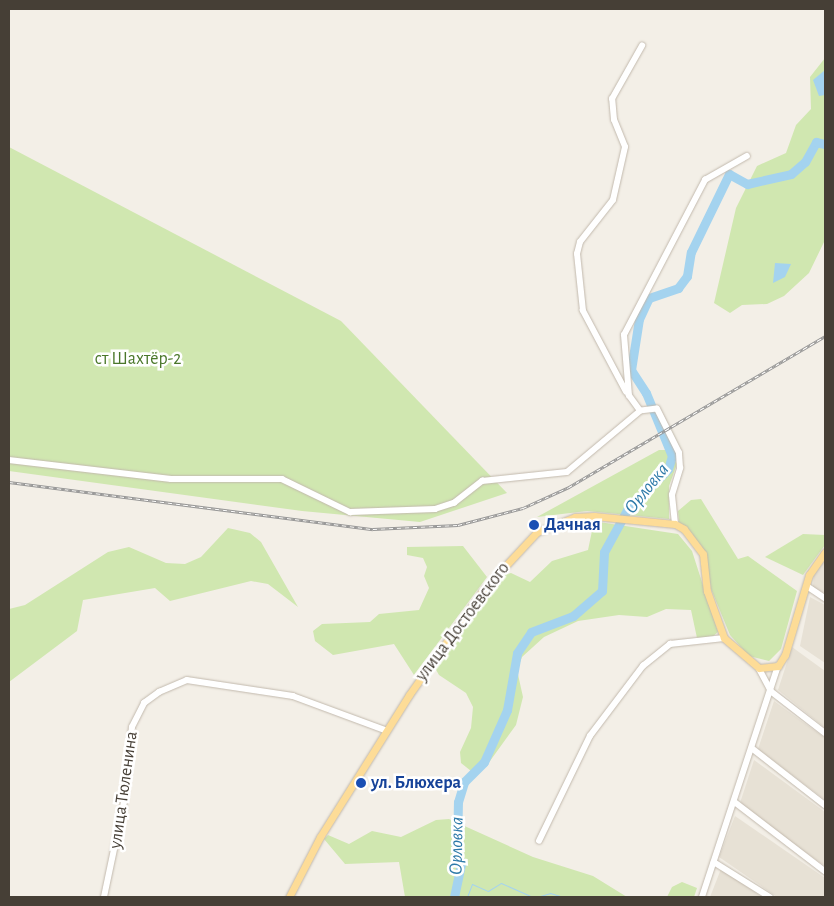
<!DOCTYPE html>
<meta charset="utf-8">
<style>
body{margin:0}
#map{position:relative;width:834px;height:906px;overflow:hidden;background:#f3efe7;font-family:"Alegreya Sans",sans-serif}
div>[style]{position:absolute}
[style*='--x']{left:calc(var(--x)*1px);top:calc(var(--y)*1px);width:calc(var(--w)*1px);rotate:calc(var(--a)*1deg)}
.residential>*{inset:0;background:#e7e1d5}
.green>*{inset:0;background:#d0e7b0}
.water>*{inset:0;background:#a4d3ef}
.stream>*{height:1px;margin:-0.5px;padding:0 0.5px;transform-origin:0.5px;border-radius:0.5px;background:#a4d3ef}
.river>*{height:9px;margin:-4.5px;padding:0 4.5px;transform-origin:4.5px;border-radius:4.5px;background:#a4d3ef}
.roads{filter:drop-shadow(0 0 1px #c2b9ad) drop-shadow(0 0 1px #c2b9ad)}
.minor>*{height:5.5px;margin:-2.75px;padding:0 2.75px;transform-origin:2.75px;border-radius:2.75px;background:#fff}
.major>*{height:7px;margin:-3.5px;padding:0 3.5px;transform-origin:3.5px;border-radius:3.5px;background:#fddc97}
.rail>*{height:3px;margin-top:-1.5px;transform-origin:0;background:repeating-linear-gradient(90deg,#fff 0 4px,#969696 0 8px);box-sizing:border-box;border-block:1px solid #969696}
.dots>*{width:14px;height:14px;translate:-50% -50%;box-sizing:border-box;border:2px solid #fff;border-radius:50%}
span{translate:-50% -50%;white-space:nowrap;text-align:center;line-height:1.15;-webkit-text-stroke:5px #fff;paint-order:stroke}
.park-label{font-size:18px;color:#4a772a}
.transit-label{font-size:18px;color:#164399;font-weight:700}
.left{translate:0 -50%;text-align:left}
.street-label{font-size:18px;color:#463f36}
.water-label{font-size:19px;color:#2e7aa9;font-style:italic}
.frame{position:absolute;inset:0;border:10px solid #463f36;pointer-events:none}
</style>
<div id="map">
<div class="residential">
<i style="clip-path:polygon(825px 559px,825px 593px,813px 587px,814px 573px)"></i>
<i style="clip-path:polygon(810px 597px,825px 605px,825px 663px,800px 646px)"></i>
<i style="clip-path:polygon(792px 647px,825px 671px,825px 728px,778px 690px)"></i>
<i style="clip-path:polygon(774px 701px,825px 738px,825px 800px,758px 749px)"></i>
<i style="clip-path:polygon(754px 760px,825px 812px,825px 866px,739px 806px)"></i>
<i style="clip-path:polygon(735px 816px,825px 878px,825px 897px,777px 897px,719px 857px)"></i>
<i style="clip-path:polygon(721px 869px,762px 897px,710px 897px)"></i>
</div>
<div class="green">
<i style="clip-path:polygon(825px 58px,825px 240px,809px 273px,784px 296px,767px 304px,742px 305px,730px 313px,714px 303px,736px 208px,757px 166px,786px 153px,796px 125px,811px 109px,810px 77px)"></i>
<i style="clip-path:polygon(9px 147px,341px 321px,507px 493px,420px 522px,302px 511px,9px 471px)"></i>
<i style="clip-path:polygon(659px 450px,669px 450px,677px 464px,669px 486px,669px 519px,587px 511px,537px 517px)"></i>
<i style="clip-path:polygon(701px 499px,738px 559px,748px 556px,797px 591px,781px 649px,769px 661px,749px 656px,730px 635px,711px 589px,706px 554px,679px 522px,678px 511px,691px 500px)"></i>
<i style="clip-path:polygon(599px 522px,678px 534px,692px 551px,718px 632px,711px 638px,697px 638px,691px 610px,666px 609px,647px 617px,619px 615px,578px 621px,544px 637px,522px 657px,517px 670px,523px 697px,516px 725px,490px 761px,478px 771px,471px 771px,461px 763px,460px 752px,471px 728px,473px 707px,466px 693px,439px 675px,435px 668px,503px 575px,511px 573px,530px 582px,552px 561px,588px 550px,593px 526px)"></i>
<i style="clip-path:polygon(228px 528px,250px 533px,261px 542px,298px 607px,268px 584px,251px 581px,170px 601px,155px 588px,83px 600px,77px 631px,9px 682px,9px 609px,25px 605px,108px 552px,129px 547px,166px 563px,185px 564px,201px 557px)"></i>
<i style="clip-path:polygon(803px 534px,825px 535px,825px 545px,803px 575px,765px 557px)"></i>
<i style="clip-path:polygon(463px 546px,487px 577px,414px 675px,394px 644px,333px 655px,315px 641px,313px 631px,322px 624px,370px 622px,379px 614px,419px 610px,429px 588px,424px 576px,427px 567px,423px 558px,407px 555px,407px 547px)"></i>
<i style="clip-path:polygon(449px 819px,533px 857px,593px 876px,627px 897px,405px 897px,399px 862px,345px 864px,324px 839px,328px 835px,349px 844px,372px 831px,401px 837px,436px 820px)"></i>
<i style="clip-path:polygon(682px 882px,697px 888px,694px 897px,667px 897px,672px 887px)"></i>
</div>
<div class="water">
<i style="clip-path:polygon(825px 70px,825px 95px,819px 96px,813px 80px)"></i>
<i style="clip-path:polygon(775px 263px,791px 264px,785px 277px,773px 283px)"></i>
</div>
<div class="stream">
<i style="--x:467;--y:897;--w:14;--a:-69"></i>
<i style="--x:472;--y:884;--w:17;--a:24"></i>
<i style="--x:488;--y:891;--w:15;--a:-32"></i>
<i style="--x:501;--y:883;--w:34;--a:24"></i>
<i style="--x:537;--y:897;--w:14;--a:-17"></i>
<i style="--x:550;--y:893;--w:14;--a:17"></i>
</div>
<div class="river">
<i style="--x:454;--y:897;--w:34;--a:-78"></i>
<i style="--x:461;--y:864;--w:13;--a:-108"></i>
<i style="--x:457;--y:852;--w:50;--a:-88.9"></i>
<i style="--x:458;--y:802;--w:21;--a:-73"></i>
<i style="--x:464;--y:782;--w:28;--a:-45"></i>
<i style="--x:484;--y:762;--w:57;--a:-66.1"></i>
<i style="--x:507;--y:710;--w:58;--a:-80"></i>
<i style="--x:517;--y:653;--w:25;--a:-56"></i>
<i style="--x:531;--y:632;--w:45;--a:-20.9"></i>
<i style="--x:573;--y:616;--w:38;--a:-41"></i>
<i style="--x:602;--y:591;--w:39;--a:-87"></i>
<i style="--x:604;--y:552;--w:48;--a:-61.3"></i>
<i style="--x:627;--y:510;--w:58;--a:-45"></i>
<i style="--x:668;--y:469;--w:14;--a:-73"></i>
<i style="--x:672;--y:456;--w:68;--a:-112.4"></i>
<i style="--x:646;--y:393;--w:27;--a:-123"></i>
<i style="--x:631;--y:370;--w:52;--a:-81.1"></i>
<i style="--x:639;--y:319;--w:23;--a:-65"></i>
<i style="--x:649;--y:298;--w:31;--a:-19"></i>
<i style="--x:678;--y:288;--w:15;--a:-53"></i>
<i style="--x:687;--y:276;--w:24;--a:-81"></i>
<i style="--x:691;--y:252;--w:87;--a:-64"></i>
<i style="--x:729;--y:174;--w:21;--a:29"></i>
<i style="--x:747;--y:184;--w:45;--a:-12.8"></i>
<i style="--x:791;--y:174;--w:18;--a:-41"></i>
<i style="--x:805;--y:162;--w:23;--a:-61"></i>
<i style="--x:816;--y:142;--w:9;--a:13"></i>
</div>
<div class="roads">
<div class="minor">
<i style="--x:626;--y:392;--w:92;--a:-118"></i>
<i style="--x:583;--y:311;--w:57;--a:-96"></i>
<i style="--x:577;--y:254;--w:12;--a:-76"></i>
<i style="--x:580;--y:242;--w:53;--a:-51.8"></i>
<i style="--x:613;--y:200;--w:54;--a:-77.2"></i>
<i style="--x:625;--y:147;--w:29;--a:-112"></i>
<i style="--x:614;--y:120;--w:21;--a:-95"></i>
<i style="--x:612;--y:99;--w:61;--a:-60.5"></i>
<i style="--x:9;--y:460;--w:163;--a:6.7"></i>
<i style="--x:171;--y:479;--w:111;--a:0"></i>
<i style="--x:282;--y:479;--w:76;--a:25.9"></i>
<i style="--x:350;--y:512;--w:85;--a:-2"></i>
<i style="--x:435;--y:509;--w:20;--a:-18"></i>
<i style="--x:454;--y:503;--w:36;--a:-38"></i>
<i style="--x:482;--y:481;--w:85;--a:-6"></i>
<i style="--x:567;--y:472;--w:95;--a:-39.9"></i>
<i style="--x:675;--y:524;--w:29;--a:-96"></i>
<i style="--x:672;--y:495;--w:28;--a:-73"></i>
<i style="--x:680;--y:468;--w:15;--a:-94"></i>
<i style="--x:679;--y:453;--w:49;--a:-116.6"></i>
<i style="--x:657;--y:409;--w:17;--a:173"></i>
<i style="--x:640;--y:411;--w:19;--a:-126"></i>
<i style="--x:629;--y:396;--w:61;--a:-94.7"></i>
<i style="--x:624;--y:335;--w:175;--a:-62.4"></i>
<i style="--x:705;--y:180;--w:48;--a:-29.7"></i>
<i style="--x:807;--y:586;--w:22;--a:34"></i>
<i style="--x:759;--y:668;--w:27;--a:62"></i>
<i style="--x:772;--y:692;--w:67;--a:37.7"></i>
<i style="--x:753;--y:749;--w:91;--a:37.9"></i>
<i style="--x:736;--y:803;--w:112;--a:37.4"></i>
<i style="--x:539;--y:841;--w:117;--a:-64.1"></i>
<i style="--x:590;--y:736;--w:88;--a:-52.9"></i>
<i style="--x:643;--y:666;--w:35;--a:-39"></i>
<i style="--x:670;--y:644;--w:54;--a:-6.3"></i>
<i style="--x:714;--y:862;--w:66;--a:32"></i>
<i style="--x:104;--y:897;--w:97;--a:-78.1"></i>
<i style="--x:124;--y:802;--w:75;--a:-83.9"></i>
<i style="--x:132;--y:727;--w:27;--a:-63"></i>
<i style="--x:144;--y:703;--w:19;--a:-36"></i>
<i style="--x:159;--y:692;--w:30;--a:-23"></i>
<i style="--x:187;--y:680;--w:107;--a:8.6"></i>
<i style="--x:293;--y:696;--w:98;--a:20.3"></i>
<i style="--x:702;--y:897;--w:243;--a:-71.8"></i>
</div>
<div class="major">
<i style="--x:289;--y:897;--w:68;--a:-62.7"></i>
<i style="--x:320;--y:837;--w:168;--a:-57.9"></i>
<i style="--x:409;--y:695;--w:128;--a:-54.8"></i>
<i style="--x:483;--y:590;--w:79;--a:-47"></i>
<i style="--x:537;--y:532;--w:41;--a:-21.5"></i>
<i style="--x:575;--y:517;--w:19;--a:-3"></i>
<i style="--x:594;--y:516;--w:81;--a:5.6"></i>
<i style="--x:675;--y:524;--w:10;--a:29"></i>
<i style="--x:684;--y:529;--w:31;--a:53"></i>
<i style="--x:703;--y:554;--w:37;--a:84"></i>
<i style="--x:707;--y:591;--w:50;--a:70.1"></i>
<i style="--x:724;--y:638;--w:46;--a:40.6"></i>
<i style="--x:759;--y:668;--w:19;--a:-6"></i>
<i style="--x:778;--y:666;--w:13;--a:-58"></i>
<i style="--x:785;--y:655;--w:84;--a:-73.3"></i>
<i style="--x:809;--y:575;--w:28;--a:-55"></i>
</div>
</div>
<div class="rail">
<i style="--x:9;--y:482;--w:367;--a:7.4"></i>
<i style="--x:373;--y:529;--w:85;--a:-2.7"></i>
<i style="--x:458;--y:525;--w:67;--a:-14.7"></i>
<i style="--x:523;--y:508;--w:51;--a:-24.5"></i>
<i style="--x:569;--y:487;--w:297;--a:-30.5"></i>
</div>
<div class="dots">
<i style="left:534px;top:525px;background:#1a4fb4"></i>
<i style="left:361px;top:783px;background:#1a4fb4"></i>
</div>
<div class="park-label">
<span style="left:138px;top:359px">ст Шахтёр-2</span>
</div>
<div class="transit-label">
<span class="left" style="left:544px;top:525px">Дачная</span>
<span class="left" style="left:371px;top:783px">ул. Блюхера</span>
</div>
<div class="street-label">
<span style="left:463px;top:622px;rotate:-53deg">улица Достоевского</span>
<span style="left:124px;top:790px;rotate:-82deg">улица Тюленина</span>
</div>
<div class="water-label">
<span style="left:647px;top:489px;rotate:-51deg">Орловка</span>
<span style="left:457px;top:846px;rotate:-89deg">Орловка</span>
</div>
<div class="frame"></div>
</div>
